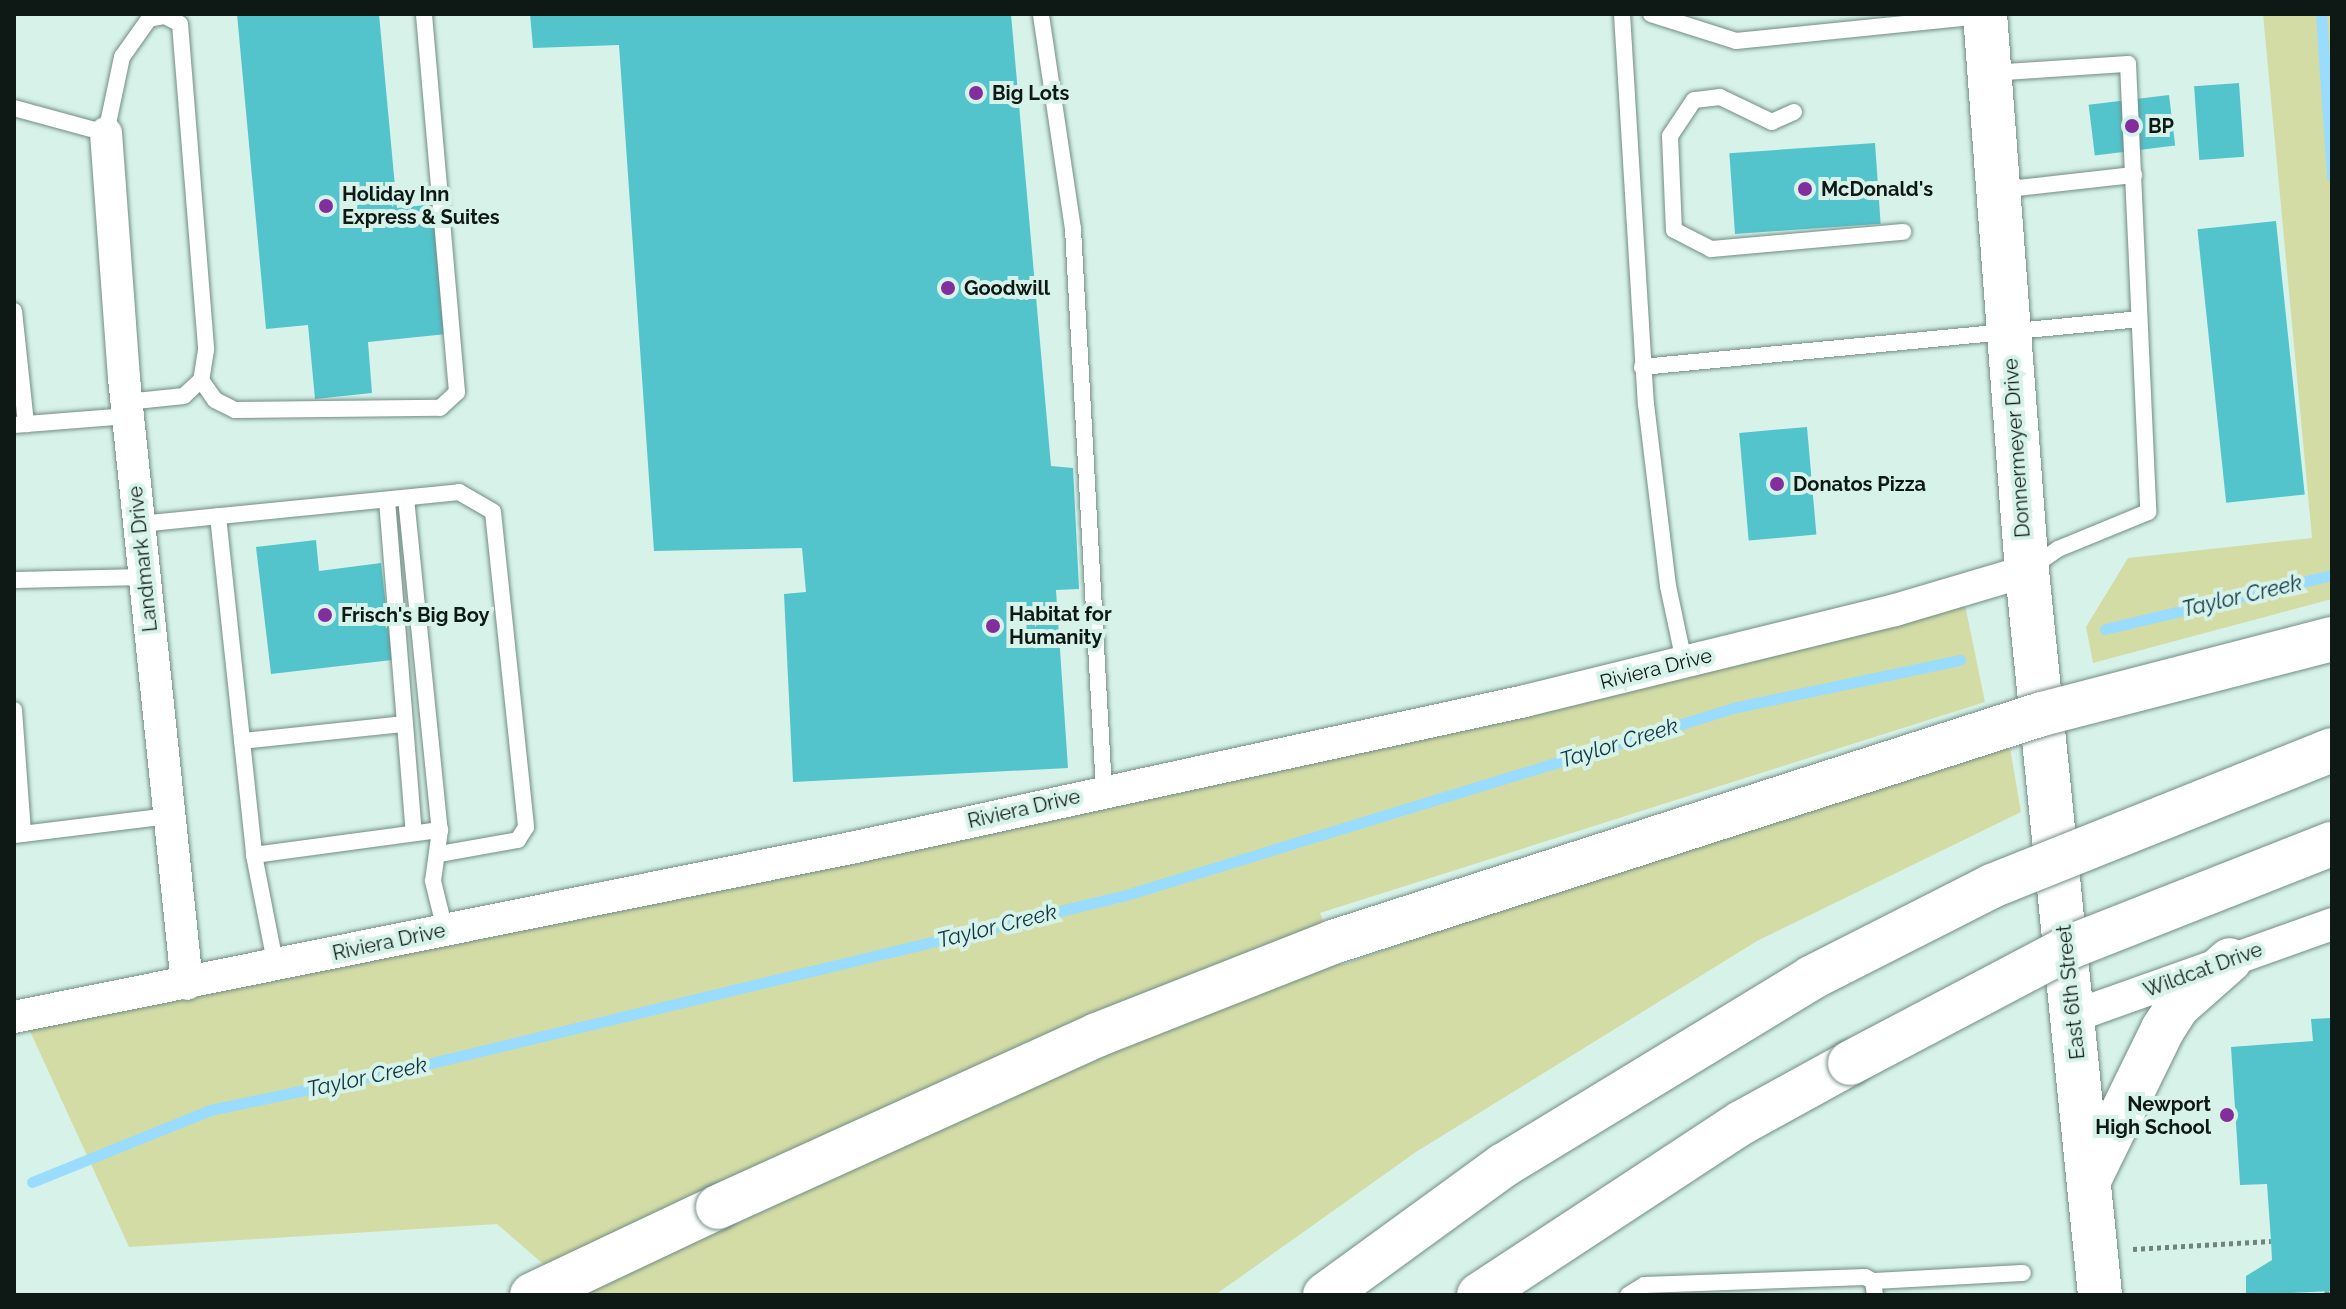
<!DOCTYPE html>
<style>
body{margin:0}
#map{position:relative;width:2346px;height:1309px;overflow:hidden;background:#d7f3e9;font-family:Raleway,sans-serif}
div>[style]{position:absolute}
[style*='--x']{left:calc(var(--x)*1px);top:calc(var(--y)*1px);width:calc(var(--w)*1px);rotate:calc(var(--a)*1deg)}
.green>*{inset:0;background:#d4dca6}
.stream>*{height:11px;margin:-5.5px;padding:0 5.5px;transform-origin:5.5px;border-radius:5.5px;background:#99dcfd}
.building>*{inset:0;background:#53c4cc;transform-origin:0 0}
.path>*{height:5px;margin-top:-2.5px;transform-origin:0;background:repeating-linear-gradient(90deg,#70837d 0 4px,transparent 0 8px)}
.roads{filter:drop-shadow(0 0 2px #728c83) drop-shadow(0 0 2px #728c83)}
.lane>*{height:16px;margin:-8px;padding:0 8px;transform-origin:8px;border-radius:8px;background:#fff}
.street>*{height:32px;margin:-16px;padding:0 16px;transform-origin:16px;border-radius:16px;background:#fff}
.secondary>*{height:44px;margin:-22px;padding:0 22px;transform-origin:22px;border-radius:22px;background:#fff}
.highway>*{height:44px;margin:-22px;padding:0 22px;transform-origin:22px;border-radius:22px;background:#fff}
.bridges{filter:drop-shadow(0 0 2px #728c83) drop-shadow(0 0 2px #728c83)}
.highway-bridge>*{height:44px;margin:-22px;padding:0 22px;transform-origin:22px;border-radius:22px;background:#fff}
.dots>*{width:22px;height:22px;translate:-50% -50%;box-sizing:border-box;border:4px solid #d7f3e9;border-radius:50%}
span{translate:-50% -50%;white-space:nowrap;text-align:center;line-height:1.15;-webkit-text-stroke:8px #d7f3e9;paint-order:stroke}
.poi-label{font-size:20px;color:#0e1815;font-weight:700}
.left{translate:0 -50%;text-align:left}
.right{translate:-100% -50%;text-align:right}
.street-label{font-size:20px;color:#0e1815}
.water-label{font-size:22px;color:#0d3546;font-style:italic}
.frame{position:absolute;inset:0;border:16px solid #0e1815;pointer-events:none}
</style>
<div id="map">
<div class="green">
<i style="clip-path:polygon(2263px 14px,2332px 14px,2332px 599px,2093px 663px,2086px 627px,2128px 558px,2312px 538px)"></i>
<i style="clip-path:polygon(1962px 590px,1985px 702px,1320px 913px,1341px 965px,1706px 837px,2010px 748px,2021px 812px,1757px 941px,1416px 1152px,1215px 1295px,579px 1295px,497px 1224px,129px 1247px,23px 1016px)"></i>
</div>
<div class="stream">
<i style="--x:2321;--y:14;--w:163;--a:86.1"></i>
<i style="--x:2105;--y:629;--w:233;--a:-13.4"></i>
<i style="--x:32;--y:1182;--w:192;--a:-22"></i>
<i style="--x:210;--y:1110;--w:218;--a:-11.9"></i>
<i style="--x:423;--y:1065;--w:723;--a:-13.59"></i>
<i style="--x:1126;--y:895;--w:639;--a:-17.1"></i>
<i style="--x:1737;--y:707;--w:228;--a:-11.9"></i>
</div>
<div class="building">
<i style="clip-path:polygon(237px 14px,379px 14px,397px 208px,435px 204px,447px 334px,368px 342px,372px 393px,315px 399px,308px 325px,266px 329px)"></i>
<i style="clip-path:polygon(530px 14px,1011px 14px,1051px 466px,1073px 468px,1079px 589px,1056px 590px,1068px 768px,793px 782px,784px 594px,806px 592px,802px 548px,654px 551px,619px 45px,533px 48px)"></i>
<i style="left:2239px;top:83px;width:74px;height:45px;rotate:86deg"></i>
<i style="left:2169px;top:95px;width:51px;height:81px;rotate:83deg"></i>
<i style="left:1875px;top:143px;width:81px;height:146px;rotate:86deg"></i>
<i style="left:2276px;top:221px;width:275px;height:79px;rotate:84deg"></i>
<i style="left:1807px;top:427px;width:108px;height:68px;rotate:85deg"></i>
<i style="clip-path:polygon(316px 540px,319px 571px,381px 563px,392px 660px,271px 674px,256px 547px)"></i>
<i style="clip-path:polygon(2332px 1018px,2332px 1291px,2246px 1295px,2246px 1276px,2272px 1260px,2271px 1241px,2267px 1184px,2240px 1185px,2231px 1047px,2313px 1041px,2311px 1019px)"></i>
</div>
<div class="path">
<i style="--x:2133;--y:1249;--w:138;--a:-3.3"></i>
<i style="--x:2327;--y:1291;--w:4;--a:90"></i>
</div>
<div class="roads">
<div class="lane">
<i style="--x:1622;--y:14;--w:391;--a:86.5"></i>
<i style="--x:1646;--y:404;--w:183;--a:83.1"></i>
<i style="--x:1668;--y:586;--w:77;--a:78"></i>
<i style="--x:1651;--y:14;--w:89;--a:17.6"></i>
<i style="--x:1736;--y:41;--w:249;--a:-5.8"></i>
<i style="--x:1041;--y:15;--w:216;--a:81.5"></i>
<i style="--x:1073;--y:229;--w:563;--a:86.84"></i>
<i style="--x:1991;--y:73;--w:137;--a:-3.8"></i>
<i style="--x:2128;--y:64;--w:448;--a:87.4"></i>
<i style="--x:2148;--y:512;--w:97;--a:157.7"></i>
<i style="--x:2058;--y:549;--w:33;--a:145"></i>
<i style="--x:14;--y:108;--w:95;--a:15.2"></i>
<i style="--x:106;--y:133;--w:78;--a:-78.1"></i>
<i style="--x:122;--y:57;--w:47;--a:-54.6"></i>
<i style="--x:149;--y:19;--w:16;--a:-11"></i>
<i style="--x:165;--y:16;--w:17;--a:28"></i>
<i style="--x:180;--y:24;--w:327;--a:85.4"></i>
<i style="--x:206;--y:350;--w:30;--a:99"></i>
<i style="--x:201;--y:380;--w:23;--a:137"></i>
<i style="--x:184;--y:396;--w:58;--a:174.1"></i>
<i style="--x:1794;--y:112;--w:24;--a:156"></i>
<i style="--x:1772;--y:122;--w:58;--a:-154.3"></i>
<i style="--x:1720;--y:97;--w:26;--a:173"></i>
<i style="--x:1694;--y:100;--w:43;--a:123.7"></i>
<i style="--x:1670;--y:136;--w:94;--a:87.6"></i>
<i style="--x:1674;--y:230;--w:42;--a:27.2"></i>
<i style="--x:1711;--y:249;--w:193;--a:-5.1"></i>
<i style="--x:2000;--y:190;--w:135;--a:-6.4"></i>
<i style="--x:14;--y:311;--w:114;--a:83.9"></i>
<i style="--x:1642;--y:367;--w:497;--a:-5.5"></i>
<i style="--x:201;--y:380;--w:24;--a:55"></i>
<i style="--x:215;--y:400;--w:22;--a:27"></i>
<i style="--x:235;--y:410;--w:205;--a:-0.6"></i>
<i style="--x:440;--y:408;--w:23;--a:-43"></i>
<i style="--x:457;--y:392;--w:379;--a:-95"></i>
<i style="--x:14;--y:425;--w:114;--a:-4.5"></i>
<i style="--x:406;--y:498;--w:334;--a:84.2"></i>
<i style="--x:387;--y:500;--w:334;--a:85.4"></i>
<i style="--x:218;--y:516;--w:341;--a:83.9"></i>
<i style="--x:254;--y:855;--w:114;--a:78.9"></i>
<i style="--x:140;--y:524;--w:321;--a:-5.7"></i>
<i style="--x:459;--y:492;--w:39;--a:30"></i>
<i style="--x:493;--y:512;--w:317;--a:84"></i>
<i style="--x:526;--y:827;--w:15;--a:122"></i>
<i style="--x:518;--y:840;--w:79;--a:169.8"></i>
<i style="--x:14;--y:580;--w:132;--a:-1.3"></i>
<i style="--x:14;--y:710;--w:124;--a:85.8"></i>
<i style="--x:242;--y:741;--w:163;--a:-6"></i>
<i style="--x:14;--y:835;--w:156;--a:-7"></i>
<i style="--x:254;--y:855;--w:188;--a:-7.7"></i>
<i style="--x:440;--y:830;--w:51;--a:97.8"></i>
<i style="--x:433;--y:881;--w:50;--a:76.2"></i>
<i style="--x:1873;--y:1281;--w:150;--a:-3.1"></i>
<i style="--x:1628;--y:1295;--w:19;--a:-32"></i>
<i style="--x:1644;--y:1285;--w:221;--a:-2.1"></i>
<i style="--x:1865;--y:1277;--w:9;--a:27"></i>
<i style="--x:1873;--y:1281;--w:14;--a:82"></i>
</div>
<div class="street">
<i style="--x:106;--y:133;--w:246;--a:85.8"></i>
<i style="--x:124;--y:378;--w:609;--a:84.06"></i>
<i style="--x:2074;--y:1016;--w:274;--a:-19.6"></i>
<i style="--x:14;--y:1017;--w:854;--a:-11.42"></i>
<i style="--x:851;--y:848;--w:690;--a:-12.3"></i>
<i style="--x:1525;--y:701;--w:381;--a:-13.8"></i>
<i style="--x:1895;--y:610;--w:138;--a:-16.5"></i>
</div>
<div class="secondary">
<i style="--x:1985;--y:14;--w:559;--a:85.69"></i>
<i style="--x:2027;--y:571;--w:728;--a:84.24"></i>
<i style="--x:2090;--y:1178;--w:166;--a:-63.9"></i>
<i style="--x:2163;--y:1029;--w:27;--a:-57"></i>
<i style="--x:2178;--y:1006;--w:69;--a:-41.5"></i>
</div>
<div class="highway">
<i style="--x:532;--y:1295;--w:206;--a:-25.3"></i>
<i style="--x:1479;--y:1295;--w:313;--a:-33.3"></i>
<i style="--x:1741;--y:1123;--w:124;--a:-28.8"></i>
</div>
</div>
<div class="bridges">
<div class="highway-bridge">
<i style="--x:1850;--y:1063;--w:249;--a:-27.8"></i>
<i style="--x:2070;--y:947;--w:282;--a:-21.5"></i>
<i style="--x:718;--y:1207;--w:416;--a:-24.4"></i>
<i style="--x:1097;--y:1035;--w:254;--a:-21.5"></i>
<i style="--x:1333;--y:942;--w:745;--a:-17.83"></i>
<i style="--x:2042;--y:714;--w:300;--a:-14.5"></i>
<i style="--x:1325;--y:1295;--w:221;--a:-36"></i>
<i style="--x:1504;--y:1165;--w:359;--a:-31.3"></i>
<i style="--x:1811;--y:978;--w:203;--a:-26.9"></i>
<i style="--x:1992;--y:886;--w:366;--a:-21.8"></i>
</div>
</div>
<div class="dots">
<i style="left:976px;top:93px;background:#822e9c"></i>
<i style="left:2132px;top:126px;background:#822e9c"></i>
<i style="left:1805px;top:189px;background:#822e9c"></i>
<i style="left:326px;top:206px;background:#822e9c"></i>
<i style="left:948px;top:288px;background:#822e9c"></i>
<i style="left:1777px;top:484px;background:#822e9c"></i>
<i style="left:325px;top:615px;background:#822e9c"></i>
<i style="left:993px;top:626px;background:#822e9c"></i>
<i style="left:2227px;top:1115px;background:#822e9c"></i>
</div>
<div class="poi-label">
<span class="left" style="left:992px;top:93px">Big Lots</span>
<span class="left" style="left:2148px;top:126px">BP</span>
<span class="left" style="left:1821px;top:189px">McDonald's</span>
<span class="left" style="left:342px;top:206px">Holiday Inn<br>Express &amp; Suites</span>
<span class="left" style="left:964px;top:288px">Goodwill</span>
<span class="left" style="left:1793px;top:484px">Donatos Pizza</span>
<span class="left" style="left:1009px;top:626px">Habitat for<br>Humanity</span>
<span class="left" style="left:341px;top:615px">Frisch's Big Boy</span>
<span class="right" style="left:2211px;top:1116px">Newport<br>High School</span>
</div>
<div class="street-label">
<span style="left:2017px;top:448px;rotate:-94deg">Donnermeyer Drive</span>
<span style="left:143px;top:559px;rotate:-96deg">Landmark Drive</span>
<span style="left:1656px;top:669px;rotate:-14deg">Riviera Drive</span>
<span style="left:1024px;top:809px;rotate:-13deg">Riviera Drive</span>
<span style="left:389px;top:942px;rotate:-12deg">Riviera Drive</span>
<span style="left:2203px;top:970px;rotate:-20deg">Wildcat Drive</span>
<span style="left:2071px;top:992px;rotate:-96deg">East 6th Street</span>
</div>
<div class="water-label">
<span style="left:2242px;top:596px;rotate:-13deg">Taylor Creek</span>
<span style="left:1619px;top:743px;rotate:-17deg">Taylor Creek</span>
<span style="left:997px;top:926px;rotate:-14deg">Taylor Creek</span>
<span style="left:367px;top:1077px;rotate:-12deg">Taylor Creek</span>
</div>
<div class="frame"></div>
</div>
